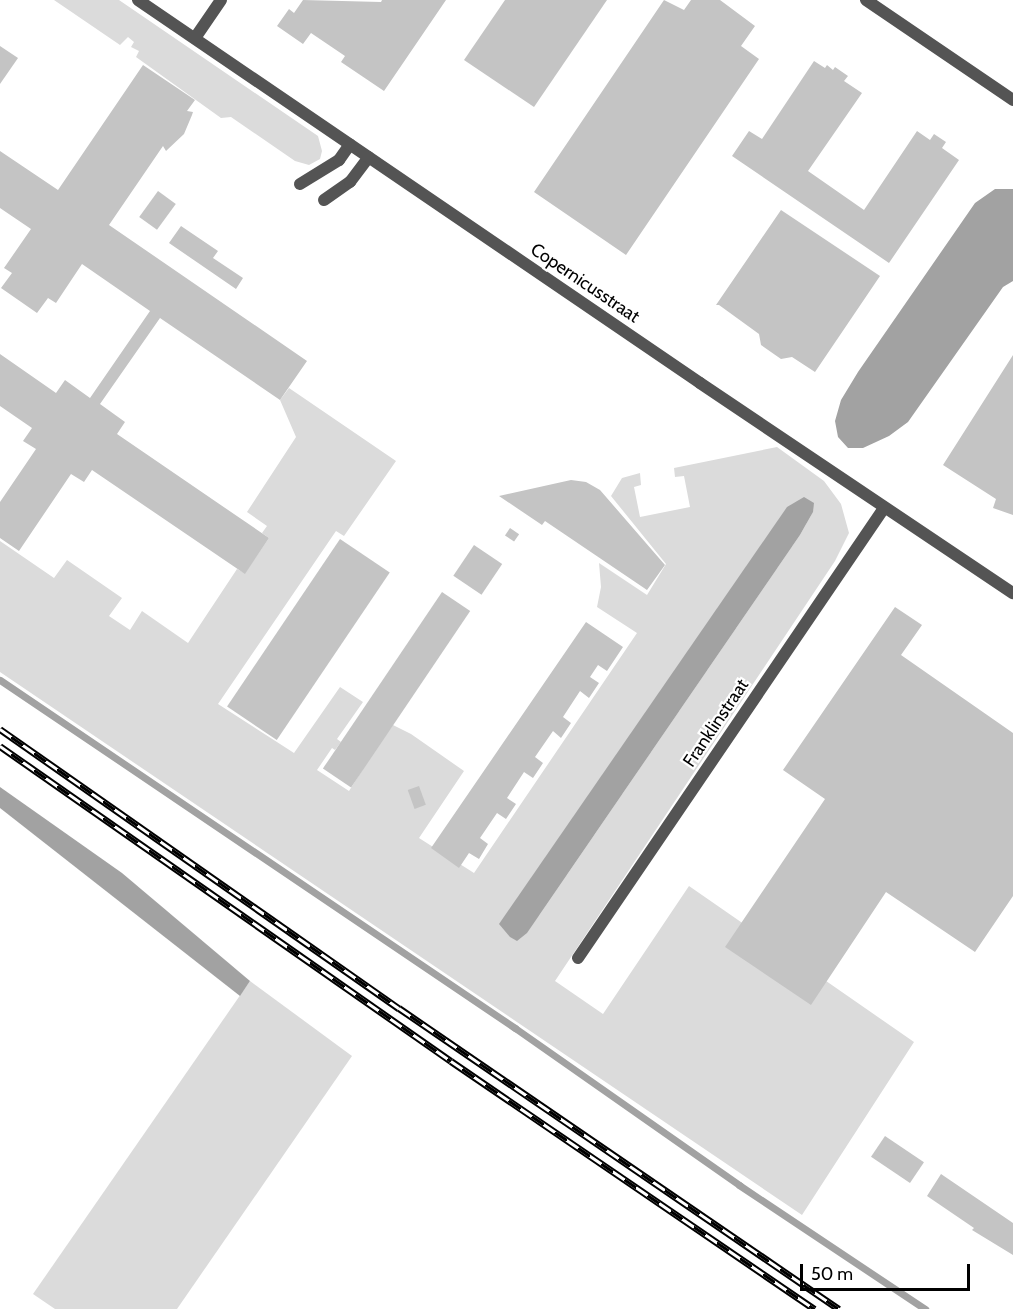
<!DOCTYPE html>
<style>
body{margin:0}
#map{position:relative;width:1013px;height:1309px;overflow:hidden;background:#fff;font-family:Cabin,sans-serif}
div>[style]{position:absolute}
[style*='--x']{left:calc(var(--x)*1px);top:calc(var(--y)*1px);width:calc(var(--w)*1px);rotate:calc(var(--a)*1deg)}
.green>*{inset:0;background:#dbdbdb}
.water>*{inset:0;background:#a2a2a2}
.stream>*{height:7px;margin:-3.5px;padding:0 3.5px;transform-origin:3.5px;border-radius:3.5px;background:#a2a2a2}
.building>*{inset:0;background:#c4c4c4;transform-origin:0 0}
.lane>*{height:12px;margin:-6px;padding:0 6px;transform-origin:6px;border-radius:6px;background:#545454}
.street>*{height:12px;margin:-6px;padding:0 6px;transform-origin:6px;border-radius:6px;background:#545454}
.rail>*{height:7px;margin-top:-3.5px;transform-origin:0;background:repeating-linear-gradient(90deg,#fff 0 14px,#000 0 28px);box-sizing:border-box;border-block:2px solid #000}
span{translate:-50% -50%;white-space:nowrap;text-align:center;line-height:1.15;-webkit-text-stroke:4.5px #fff;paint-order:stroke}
.street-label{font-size:18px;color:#000}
.scale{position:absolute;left:800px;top:1264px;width:170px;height:27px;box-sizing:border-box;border:3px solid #000;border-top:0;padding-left:8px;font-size:18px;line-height:21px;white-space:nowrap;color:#000;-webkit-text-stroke:4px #fff;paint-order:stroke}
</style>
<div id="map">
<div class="green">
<i style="clip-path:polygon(54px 0,119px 0,318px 136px,322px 151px,320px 159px,309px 165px,295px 161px,231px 117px,221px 118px,136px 57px,139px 51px,131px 47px,134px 42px,128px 37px,120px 45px)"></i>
<i style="clip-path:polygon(evenodd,289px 388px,396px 461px,344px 536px,336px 531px,218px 704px,294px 753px,340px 687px,363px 702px,337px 739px,341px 742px,335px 750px,332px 748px,317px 770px,349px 791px,363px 769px,361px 768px,393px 725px,411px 734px,464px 771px,419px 838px,474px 873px,637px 633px,597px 607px,601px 587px,599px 563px,647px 595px,666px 564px,611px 496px,622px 478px,640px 473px,641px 485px,634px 487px,640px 517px,690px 507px,684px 476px,675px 477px,674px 468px,777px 447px,824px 481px,841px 504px,849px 533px,835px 561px,555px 981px,603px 1014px,689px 886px,914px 1042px,802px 1215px,0 672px,0 541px,54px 578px,67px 560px,122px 598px,109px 616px,130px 630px,142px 611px,188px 643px,237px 569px,245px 573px,269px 538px,262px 533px,267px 526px,247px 512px,296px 437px,280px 400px,289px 388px,813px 512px,800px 535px,527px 933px,813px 512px)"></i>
<i style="clip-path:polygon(250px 981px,352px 1056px,177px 1309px,55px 1309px,33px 1294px)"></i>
</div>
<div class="water">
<i style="clip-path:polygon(995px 189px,1013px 189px,1013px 281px,1003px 287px,908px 422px,889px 436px,863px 448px,848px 448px,838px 437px,835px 421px,841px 400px,858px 372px,975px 203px)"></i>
<i style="clip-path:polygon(804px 497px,814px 503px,813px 512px,800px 535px,527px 933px,517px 941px,510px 937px,499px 924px,787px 507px)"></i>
<i style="clip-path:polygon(0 787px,122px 873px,250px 981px,240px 996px,0 808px)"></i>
</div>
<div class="stream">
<i style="--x:0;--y:680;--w:622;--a:34.05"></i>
<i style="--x:515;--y:1028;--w:274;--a:35"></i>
<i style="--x:739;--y:1185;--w:224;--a:33.7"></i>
</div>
<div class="building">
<i style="clip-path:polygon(303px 0,381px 2px,382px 0,446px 0,384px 91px,341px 62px,345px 56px,311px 33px,303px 44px,277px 26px,289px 9px,294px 13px)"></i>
<i style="clip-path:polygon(505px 0,607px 0,534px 107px,464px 60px)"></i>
<i style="clip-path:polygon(664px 0,684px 10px,691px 0,720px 0,755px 26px,741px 46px,759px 59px,626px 255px,534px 192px)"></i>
<i style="clip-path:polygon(0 46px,18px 58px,0 84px)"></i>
<i style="clip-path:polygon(814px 61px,825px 68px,827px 65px,833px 70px,835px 67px,848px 76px,844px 81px,862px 93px,808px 171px,864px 210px,917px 131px,930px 140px,934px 134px,946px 142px,942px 148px,959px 160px,889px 263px,732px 156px,749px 131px,762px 139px)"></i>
<i style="clip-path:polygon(143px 65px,195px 100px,187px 111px,193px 112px,192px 115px,184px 134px,166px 151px,163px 146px,109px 225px,307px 361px,280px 400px,160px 318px,100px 404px,125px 422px,117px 434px,269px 538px,245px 574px,92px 470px,84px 482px,71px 474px,19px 551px,0 538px,0 502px,36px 449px,23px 441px,32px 428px,0 406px,0 354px,56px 393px,65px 380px,90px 398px,150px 311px,82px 264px,56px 303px,48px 298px,37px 313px,1px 288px,12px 273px,4px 268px,31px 229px,0 208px,0 151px,58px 190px)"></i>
<i style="left:158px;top:191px;width:22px;height:32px;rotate:36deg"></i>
<i style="clip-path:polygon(781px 210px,880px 276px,815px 372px,792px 357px,781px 359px,761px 345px,759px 334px,719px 305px,716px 305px)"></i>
<i style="clip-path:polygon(181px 226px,218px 251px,213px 258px,243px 278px,236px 289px,169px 243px)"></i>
<i style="clip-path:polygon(1013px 355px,1013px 515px,993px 508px,996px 499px,943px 465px)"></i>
<i style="clip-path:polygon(571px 480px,586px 482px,600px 490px,665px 565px,647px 590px,545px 521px,542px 525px,499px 496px)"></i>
<i style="left:510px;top:528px;width:11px;height:9px;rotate:34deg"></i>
<i style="left:340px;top:539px;width:60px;height:202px;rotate:34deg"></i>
<i style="left:474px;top:545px;width:34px;height:37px;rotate:34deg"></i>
<i style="left:442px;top:592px;width:34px;height:213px;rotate:34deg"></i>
<i style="clip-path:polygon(895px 607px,922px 625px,901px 655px,1013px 733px,1013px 896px,975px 952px,886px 892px,811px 1005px,725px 947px,825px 799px,783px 770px)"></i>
<i style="clip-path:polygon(586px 622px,623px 647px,607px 671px,598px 665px,590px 677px,599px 683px,589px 698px,580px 691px,563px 717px,571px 723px,561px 738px,553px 731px,535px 757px,543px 763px,533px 778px,524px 772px,507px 798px,516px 804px,506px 819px,497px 813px,480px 838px,488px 844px,479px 859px,469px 853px,459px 868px,431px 848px)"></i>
<i style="left:419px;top:786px;width:20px;height:12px;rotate:70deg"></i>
<i style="left:885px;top:1136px;width:47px;height:25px;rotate:34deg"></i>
<i style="clip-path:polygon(941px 1174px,1013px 1223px,1013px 1255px,972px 1230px,974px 1228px,927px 1196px)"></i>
</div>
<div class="lane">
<i style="--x:300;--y:184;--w:46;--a:-31.6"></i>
<i style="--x:339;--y:160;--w:19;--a:-55"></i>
<i style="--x:324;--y:200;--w:32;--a:-35"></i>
<i style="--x:350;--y:182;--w:31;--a:-53"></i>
</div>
<div class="street">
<i style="--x:138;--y:0;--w:680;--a:34.27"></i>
<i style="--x:700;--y:383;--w:377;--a:33.9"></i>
<i style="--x:866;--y:0;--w:178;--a:34.2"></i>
<i style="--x:195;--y:38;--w:46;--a:-55.6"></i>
<i style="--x:578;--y:958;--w:544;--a:-55.78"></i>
</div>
<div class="rail">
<i style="--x:0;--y:729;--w:487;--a:35"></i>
<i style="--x:399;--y:1008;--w:533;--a:34.38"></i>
<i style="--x:0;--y:746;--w:550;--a:34.93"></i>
<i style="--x:451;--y:1061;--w:440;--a:34.3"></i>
</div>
<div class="street-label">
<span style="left:585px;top:283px;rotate:34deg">Copernicusstraat</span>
<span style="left:716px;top:723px;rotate:-56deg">Franklinstraat</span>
</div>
<div class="scale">50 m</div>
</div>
